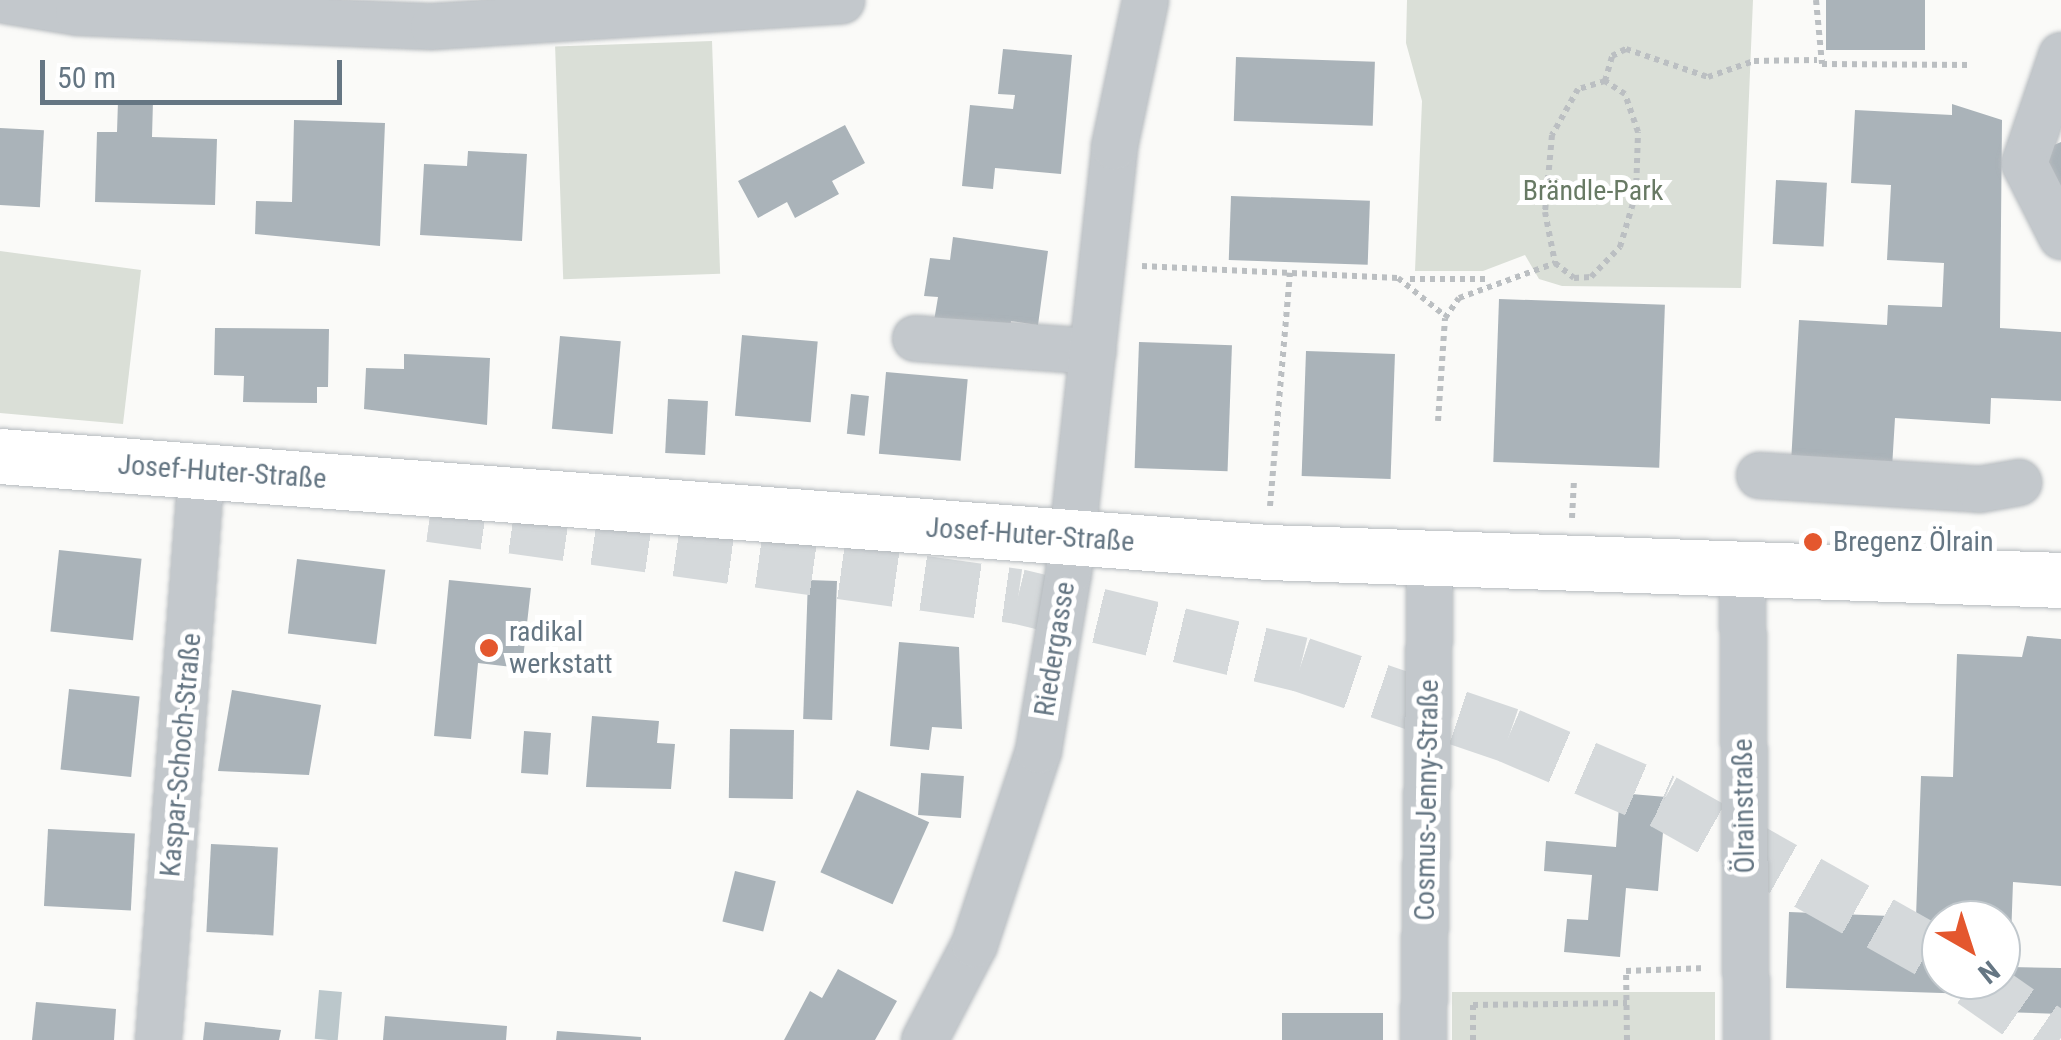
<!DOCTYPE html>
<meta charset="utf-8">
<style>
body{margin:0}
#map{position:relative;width:2061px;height:1040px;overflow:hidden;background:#fafaf8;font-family:"Roboto Condensed",sans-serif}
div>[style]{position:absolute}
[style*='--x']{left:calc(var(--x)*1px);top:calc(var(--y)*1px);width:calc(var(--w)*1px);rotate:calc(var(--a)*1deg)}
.green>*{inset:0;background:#dadfd7;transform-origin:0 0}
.water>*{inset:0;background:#bbc7cb;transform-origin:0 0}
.building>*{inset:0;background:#aab3b9;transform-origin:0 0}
.highway-tunnel>*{height:55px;margin-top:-27.5px;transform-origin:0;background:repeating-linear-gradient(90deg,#d5d9db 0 55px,transparent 0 83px)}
.path>*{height:6px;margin-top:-3px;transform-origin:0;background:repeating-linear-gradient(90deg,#bbbfc2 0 5px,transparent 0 10px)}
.roads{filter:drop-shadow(0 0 2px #b5babe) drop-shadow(0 0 2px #b5babe)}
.minor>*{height:45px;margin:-22.5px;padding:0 22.5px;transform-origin:22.5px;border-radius:22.5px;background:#c3c8cc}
.major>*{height:55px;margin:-27.5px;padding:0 27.5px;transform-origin:27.5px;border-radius:27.5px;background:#fff}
.dots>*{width:28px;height:28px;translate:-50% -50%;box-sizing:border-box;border:5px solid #fff;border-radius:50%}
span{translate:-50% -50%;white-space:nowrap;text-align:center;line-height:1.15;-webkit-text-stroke:10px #fff;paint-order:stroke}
.park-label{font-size:28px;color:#687a64}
.street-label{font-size:28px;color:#657683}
.poi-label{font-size:28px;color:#657683}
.left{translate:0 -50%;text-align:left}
.north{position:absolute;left:1921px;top:900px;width:100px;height:100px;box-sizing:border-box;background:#fff;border:2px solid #c1c8cd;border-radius:50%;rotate:141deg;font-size:28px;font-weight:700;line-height:40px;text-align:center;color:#657683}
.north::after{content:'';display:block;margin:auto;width:35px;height:45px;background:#e4572e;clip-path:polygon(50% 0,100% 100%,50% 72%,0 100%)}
.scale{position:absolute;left:40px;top:60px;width:302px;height:45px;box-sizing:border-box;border:5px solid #657683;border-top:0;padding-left:12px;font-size:30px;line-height:35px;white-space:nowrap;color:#657683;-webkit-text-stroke:8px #fff;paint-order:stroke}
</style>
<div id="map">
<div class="green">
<i style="clip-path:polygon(1407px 0,1753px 0,1741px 288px,1562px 286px,1539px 279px,1525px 255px,1483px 271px,1415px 271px,1422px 101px,1406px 43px)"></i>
<i style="left:712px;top:41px;width:233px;height:157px;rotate:88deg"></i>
<i style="clip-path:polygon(0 251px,141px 270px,123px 424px,0 413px)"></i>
<i style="left:1452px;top:992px;width:263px;height:48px"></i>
</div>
<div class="water">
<i style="left:319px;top:990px;width:23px;height:49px;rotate:5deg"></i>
</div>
<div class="building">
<i style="left:1826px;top:0;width:99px;height:50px"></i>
<i style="clip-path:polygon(1003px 49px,1072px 55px,1061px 174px,995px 168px,993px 189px,962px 186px,970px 105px,1013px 109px,1015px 95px,998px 94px)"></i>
<i style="left:1236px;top:57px;width:139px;height:64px;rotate:2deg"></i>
<i style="clip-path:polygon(118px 101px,153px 101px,152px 137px,217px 139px,215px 205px,95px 202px,97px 132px,117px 132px)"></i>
<i style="clip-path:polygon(1952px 104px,2002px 120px,2000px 328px,2061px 332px,2061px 401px,1991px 398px,1990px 424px,1895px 418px,1892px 468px,1791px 463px,1799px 320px,1887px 325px,1888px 305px,1942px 307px,1944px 263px,1887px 260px,1891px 185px,1851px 183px,1855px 110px,1952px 115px)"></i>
<i style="clip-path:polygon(294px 120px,385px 123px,380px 246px,255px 234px,256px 201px,292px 202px)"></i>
<i style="clip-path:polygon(845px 125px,865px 163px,832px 181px,839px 194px,795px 218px,787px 202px,758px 218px,738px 181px)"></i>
<i style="left:0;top:128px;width:44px;height:77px;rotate:3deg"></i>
<i style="clip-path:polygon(2061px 142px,2061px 197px,2035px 169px,2045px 149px)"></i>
<i style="clip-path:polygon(468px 151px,527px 154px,522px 241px,420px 235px,424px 164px,467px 166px)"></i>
<i style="left:1776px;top:180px;width:51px;height:64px;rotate:3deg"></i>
<i style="left:1231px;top:196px;width:139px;height:64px;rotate:2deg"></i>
<i style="clip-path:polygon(953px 237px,1048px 251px,1038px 325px,1011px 321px,1009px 337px,933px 327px,938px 297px,924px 296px,930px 258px,950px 260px)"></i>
<i style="left:1499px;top:299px;width:166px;height:163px;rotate:2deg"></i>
<i style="clip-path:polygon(215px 328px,329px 329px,328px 387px,317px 387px,317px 403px,243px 402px,244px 376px,214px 375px)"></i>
<i style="left:742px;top:335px;width:76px;height:81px;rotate:5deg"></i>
<i style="left:560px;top:336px;width:61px;height:93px;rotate:5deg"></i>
<i style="left:1139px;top:342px;width:93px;height:126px;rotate:2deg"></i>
<i style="left:1306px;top:351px;width:89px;height:125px;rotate:2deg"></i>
<i style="clip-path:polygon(404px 354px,490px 358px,487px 425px,364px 409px,366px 368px,404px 369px)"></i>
<i style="left:886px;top:372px;width:82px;height:82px;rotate:5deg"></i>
<i style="left:851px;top:394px;width:18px;height:40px;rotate:6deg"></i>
<i style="left:668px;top:399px;width:40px;height:54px;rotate:3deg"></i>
<i style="left:59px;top:550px;width:83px;height:82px;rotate:6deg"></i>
<i style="left:297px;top:559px;width:89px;height:75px;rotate:7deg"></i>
<i style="clip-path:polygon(449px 580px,531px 588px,522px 668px,478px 663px,471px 739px,434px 736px)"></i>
<i style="left:808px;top:580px;width:29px;height:139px;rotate:2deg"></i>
<i style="clip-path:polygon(evenodd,2027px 636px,2061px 639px,2061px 886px,2013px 882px,2010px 967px,2061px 968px,2061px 1014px,2002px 1012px,2004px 995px,1786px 988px,1789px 912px,1916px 917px,1921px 776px,1953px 777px,1957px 654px,2022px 657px,2027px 636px,1941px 920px,2001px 920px,2001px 980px,1941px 980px,1941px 920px)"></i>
<i style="clip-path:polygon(899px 642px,959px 647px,962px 729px,932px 727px,929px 750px,890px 746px)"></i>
<i style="left:69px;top:689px;width:71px;height:81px;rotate:6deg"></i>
<i style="clip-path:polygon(232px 690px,321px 705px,309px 775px,218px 771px)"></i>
<i style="clip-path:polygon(592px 716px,659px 721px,657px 743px,675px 744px,671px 789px,586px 787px)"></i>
<i style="left:730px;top:729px;width:64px;height:69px;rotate:1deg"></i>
<i style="left:524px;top:731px;width:27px;height:42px;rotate:4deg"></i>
<i style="left:921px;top:773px;width:43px;height:42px;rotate:4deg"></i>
<i style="left:857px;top:790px;width:79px;height:90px;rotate:24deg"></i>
<i style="clip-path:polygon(1620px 793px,1666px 797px,1658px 891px,1626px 888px,1620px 957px,1564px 952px,1567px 919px,1588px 920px,1592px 875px,1544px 871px,1546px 841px,1616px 847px)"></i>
<i style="left:48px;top:829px;width:87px;height:77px;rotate:3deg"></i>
<i style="left:211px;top:844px;width:67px;height:88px;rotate:3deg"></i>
<i style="left:735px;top:871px;width:42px;height:52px;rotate:14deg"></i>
<i style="clip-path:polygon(838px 969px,897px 1001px,875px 1040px,784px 1040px,810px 991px,822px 998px)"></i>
<i style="clip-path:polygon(36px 1002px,116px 1009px,114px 1040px,32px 1040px)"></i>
<i style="left:1383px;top:1013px;width:27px;height:101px;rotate:90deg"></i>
<i style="clip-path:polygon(385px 1016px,507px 1026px,506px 1040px,383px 1040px)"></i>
<i style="clip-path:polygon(205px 1022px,281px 1030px,279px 1040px,203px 1040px)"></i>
<i style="clip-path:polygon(557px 1031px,641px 1037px,641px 1040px,556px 1040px)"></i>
</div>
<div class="highway-tunnel">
<i style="--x:430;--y:514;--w:594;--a:7.94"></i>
<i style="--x:1018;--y:596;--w:291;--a:13.5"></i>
<i style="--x:1301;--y:664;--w:220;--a:18.8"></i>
<i style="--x:1509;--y:735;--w:168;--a:23.2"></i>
<i style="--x:1663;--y:801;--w:319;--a:29.3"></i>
<i style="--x:1973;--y:980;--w:105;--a:34.9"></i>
</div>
<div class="path">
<i style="--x:1816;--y:0;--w:64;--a:84.6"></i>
<i style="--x:1822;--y:64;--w:149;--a:0.4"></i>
<i style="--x:1605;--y:81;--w:26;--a:-74"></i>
<i style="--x:1612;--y:56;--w:16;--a:-27"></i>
<i style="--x:1626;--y:49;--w:87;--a:18.9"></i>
<i style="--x:1708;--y:77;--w:49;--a:-19.2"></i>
<i style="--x:1754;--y:61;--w:63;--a:-0.9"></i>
<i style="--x:1142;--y:266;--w:256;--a:2.7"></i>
<i style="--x:1398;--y:278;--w:59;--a:38.8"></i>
<i style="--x:1410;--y:279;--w:77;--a:0"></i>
<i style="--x:1438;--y:421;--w:103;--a:-86.1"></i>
<i style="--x:1445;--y:318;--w:24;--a:-55"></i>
<i style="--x:1459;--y:298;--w:102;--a:-20"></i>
<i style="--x:1555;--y:263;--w:24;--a:38"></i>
<i style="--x:1574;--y:278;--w:17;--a:-3"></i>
<i style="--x:1591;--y:277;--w:42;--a:-46"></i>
<i style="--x:1620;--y:247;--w:56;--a:-73.5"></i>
<i style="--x:1636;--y:193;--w:61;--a:-88.1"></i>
<i style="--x:1638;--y:132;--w:40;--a:-108.9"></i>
<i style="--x:1625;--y:94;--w:24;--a:-147"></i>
<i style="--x:1605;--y:81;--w:28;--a:163"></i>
<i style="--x:1578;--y:89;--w:53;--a:119.5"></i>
<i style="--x:1552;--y:135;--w:77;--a:95.2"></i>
<i style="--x:1545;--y:212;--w:52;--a:78.9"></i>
<i style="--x:1270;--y:506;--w:234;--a:-85.1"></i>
<i style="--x:1572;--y:518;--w:36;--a:-87"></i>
<i style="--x:1473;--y:1040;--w:35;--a:-90"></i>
<i style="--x:1473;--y:1005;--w:154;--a:-0.7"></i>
<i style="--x:1627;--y:1040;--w:69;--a:-90.8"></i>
<i style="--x:1626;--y:971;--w:80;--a:-2.1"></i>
</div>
<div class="roads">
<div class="minor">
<i style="--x:5;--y:0;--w:74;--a:9.3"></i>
<i style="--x:78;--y:12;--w:355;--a:2.3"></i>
<i style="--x:433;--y:26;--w:409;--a:-3.6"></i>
<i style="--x:2061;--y:55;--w:114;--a:108.9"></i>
<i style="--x:2024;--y:163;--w:82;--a:63.1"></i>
<i style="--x:915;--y:338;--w:178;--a:4.2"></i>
<i style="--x:1759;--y:475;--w:220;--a:3.6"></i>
<i style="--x:1979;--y:489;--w:40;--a:-10"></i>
<i style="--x:1742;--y:572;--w:468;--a:89.5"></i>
<i style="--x:158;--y:1040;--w:572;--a:-85.69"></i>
<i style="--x:924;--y:1040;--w:108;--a:-62.5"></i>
<i style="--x:974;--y:944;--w:204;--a:-71.7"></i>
<i style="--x:1038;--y:750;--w:181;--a:-80.4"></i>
<i style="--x:1068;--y:572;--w:428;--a:-83.8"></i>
<i style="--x:1114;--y:146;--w:149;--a:-78"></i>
<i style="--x:1423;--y:1040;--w:479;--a:-89.2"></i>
</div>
<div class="major">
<i style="--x:0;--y:456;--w:1272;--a:4.33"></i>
<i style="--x:1268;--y:552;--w:793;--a:2.02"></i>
</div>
</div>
<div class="dots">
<i style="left:1813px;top:542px;background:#e4572e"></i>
<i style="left:489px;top:648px;background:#e4572e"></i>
</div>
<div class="park-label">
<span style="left:1593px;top:191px">Brändle-Park</span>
</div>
<div class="street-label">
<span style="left:222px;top:472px;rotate:4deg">Josef-Huter-Straße</span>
<span style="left:1030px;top:535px;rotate:4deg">Josef-Huter-Straße</span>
<span style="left:1055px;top:649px;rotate:-81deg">Riedergasse</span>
<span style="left:181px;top:755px;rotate:-85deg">Kaspar-Schoch-Straße</span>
<span style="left:1427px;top:800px;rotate:-89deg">Cosmus-Jenny-Straße</span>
<span style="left:1744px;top:806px;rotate:-91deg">Ölrainstraße</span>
</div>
<div class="poi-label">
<span class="left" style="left:1833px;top:542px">Bregenz Ölrain</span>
<span class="left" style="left:509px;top:648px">radikal<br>werkstatt</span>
</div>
<div class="north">N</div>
<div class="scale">50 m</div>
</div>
